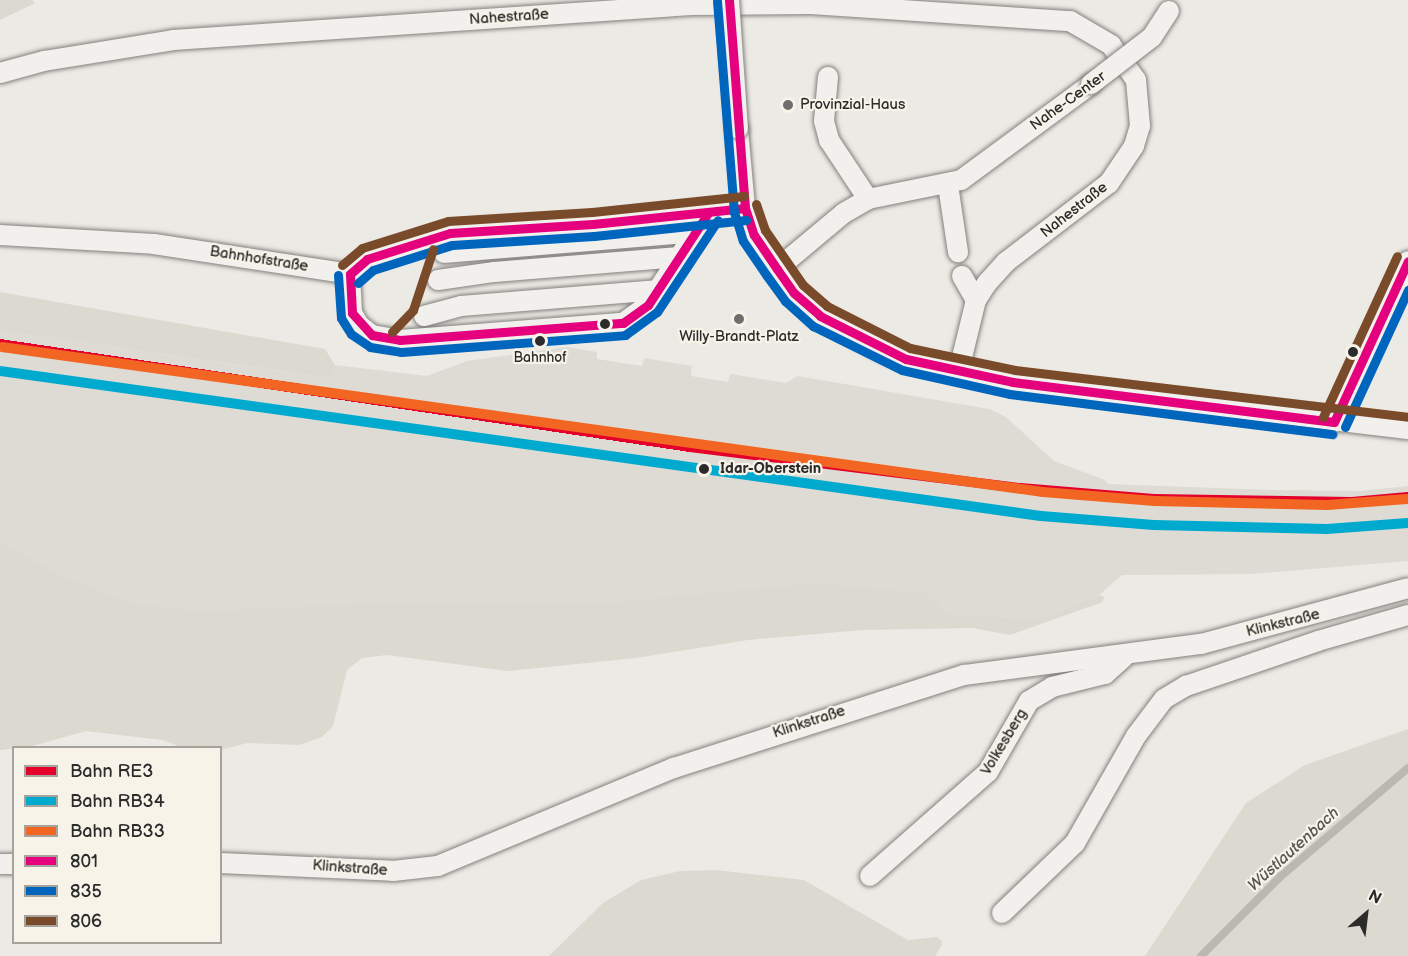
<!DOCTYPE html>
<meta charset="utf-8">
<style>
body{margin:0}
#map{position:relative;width:1408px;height:956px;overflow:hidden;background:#eceae4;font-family:"Balsamiq Sans",sans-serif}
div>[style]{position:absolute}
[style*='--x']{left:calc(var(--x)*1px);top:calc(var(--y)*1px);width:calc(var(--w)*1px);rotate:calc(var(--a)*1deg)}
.built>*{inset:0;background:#dddbd3}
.green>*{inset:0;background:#dcd9d1}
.stream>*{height:8px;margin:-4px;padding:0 4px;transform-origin:4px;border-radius:4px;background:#bab8b0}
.roads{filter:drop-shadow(0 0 2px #82817e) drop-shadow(0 0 2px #82817e)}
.street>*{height:20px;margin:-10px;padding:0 10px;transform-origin:10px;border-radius:10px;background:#f1f0ec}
.bridges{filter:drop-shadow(0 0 2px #82817e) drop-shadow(0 0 2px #82817e)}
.street-bridge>*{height:20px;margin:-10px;padding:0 10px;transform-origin:10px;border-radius:10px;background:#f1f0ec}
.bus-1>*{height:9px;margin:-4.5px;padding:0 4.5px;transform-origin:4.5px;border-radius:4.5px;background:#e5007d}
.bus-2>*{height:9px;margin:-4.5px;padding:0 4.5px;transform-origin:4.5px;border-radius:4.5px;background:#0065bd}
.bus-3>*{height:9px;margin:-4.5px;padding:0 4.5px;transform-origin:4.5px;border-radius:4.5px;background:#7a4b2a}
.rail-1>*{height:10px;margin:-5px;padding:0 5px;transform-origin:5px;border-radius:5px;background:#e4002b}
.rail-2>*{height:10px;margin:-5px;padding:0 5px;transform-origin:5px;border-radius:5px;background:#00a9ce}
.rail-3>*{height:10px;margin:-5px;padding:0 5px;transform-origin:5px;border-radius:5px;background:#f26522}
.dots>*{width:16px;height:16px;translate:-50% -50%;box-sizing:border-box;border:3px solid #f7f3e8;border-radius:50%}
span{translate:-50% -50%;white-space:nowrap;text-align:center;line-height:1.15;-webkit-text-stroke:4.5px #f7f3e8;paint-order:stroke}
.bus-label{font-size:14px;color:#2b2b2b}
.street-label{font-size:15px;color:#2b2b2b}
.poi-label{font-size:15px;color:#2b2b2b}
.left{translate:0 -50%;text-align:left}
.stop-label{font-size:15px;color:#2b2b2b;font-weight:700}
.water-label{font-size:16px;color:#555552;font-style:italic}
.legend{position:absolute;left:12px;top:746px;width:210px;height:198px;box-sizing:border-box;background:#f7f3e8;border:2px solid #a5a39c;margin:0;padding:8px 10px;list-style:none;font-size:18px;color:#2b2b2b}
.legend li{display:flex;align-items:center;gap:12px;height:30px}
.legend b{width:30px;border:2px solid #a5a39c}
.north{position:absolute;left:1336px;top:884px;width:60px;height:60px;-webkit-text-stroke:4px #f7f3e8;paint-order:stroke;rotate:28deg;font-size:16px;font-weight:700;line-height:24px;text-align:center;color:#2b2b2b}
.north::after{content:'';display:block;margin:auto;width:21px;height:27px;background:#2b2b2b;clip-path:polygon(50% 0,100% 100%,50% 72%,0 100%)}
</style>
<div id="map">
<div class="built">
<i style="clip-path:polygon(0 331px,330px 378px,335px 365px,427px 376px,467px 361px,567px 347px,597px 352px,597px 359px,642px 366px,644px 358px,692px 366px,691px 376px,728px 382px,730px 374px,786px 383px,798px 376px,989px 409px,1006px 417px,1054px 461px,1105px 480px,1108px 484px,1274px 490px,1360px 491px,1408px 486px,1408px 561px,1251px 574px,1122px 575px,1099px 595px,1050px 616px,1030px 618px,946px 613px,925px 592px,818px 582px,604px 602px,206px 611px,134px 603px,58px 573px,0 541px)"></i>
</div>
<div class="green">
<i style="clip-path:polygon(0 0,32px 0,35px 3px,0 20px)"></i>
<i style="clip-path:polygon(0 292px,325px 349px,335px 365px,331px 378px,0 331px)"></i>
<i style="clip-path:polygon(0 541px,58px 573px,134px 603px,206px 611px,414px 602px,604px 602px,818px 582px,925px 592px,947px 613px,1030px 618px,1050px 616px,1099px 595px,1104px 597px,1103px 602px,1010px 635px,972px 628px,862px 630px,748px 640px,636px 658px,508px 671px,387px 655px,362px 658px,347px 670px,333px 726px,322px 737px,299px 745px,247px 743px,221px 750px,181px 747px,162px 740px,86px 731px,29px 747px,0 750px)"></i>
<i style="clip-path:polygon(1408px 729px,1408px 956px,1145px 956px,1246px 803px,1305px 765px)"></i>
<i style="clip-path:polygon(716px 870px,804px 880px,908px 940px,937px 937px,942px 941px,941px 947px,935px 956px,549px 956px,603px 903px,641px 880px,680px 871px)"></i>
</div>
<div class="stream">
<i style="--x:1201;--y:956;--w:112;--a:-45"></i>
<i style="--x:1280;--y:877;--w:168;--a:-40.4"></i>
</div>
<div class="roads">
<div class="street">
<i style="--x:0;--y:73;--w:46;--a:-15.3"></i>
<i style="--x:44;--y:61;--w:131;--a:-9.2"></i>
<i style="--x:173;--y:40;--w:520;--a:-3.86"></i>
<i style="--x:692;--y:5;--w:119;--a:-0.5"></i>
<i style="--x:811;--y:4;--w:260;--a:3.8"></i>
<i style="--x:1070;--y:21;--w:48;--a:30.3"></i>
<i style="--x:1111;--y:45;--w:43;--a:54.5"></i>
<i style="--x:1136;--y:80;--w:46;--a:85"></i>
<i style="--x:1140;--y:126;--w:21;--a:107"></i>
<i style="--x:1134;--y:146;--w:45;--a:124"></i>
<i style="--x:1109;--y:183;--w:130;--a:142.5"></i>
<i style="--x:1006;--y:262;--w:28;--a:132"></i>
<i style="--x:987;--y:283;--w:20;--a:123"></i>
<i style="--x:976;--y:300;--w:72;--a:103.7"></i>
<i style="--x:828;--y:77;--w:44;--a:95.2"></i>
<i style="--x:824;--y:121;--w:20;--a:75"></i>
<i style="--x:829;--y:140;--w:71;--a:56.5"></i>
<i style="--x:738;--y:129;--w:79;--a:84.9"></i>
<i style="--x:745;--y:208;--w:28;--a:72"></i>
<i style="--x:754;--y:235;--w:70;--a:55.4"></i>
<i style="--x:794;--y:293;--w:35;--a:41"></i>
<i style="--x:820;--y:316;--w:71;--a:28.7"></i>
<i style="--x:882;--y:350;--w:26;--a:21"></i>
<i style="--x:906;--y:359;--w:109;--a:12.1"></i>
<i style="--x:1013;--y:382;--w:398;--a:6.8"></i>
<i style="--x:948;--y:185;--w:68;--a:81.5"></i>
<i style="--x:0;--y:235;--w:154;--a:3.3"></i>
<i style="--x:154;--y:244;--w:198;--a:8.7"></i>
<i style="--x:444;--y:253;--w:254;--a:-4.7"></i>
<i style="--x:777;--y:269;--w:87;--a:-39.9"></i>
<i style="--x:844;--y:213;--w:28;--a:-30"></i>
<i style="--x:868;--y:199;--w:95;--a:-11.5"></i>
<i style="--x:961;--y:180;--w:162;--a:-36.4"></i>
<i style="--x:350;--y:274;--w:39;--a:87"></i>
<i style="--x:352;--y:313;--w:14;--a:60"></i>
<i style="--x:359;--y:325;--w:16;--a:38"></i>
<i style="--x:372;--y:335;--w:28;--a:10"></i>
<i style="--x:400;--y:340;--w:224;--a:-4.4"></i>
<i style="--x:623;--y:323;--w:31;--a:-36"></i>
<i style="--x:648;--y:305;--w:110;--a:-56.9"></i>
<i style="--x:350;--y:274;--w:23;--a:-41"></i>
<i style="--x:367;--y:259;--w:87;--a:-17.4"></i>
<i style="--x:450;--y:233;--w:143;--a:-3.6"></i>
<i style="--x:593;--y:224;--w:153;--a:-6"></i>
<i style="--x:962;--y:276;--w:28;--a:60"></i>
<i style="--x:438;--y:280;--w:57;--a:-8.1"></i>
<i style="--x:494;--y:272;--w:189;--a:-4.6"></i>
<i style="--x:424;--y:316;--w:38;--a:-15"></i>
<i style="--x:461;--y:306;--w:199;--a:-4.6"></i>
<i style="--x:1334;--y:422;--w:177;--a:-65.3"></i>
<i style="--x:220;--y:863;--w:173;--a:2.6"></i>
<i style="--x:393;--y:871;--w:45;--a:-6.3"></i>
<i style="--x:438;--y:866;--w:256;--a:-22.6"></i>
<i style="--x:674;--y:768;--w:305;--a:-17.8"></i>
<i style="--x:964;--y:675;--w:239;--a:-7.5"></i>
<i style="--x:1201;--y:644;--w:214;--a:-15.1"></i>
<i style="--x:0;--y:864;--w:14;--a:0"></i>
<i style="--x:870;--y:876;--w:157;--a:-41.4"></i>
<i style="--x:988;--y:772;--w:82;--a:-60"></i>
<i style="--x:1029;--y:701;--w:27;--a:-31"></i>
<i style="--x:1052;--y:687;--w:55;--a:-13.8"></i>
<i style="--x:1105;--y:674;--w:25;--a:-42"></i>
<i style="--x:1002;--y:913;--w:101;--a:-43.8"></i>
<i style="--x:1075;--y:843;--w:123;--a:-60.3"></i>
<i style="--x:1136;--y:736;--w:46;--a:-52.9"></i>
<i style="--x:1164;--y:699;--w:26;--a:-31"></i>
<i style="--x:1186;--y:686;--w:139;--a:-18.8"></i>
<i style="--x:1318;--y:641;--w:94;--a:-16.1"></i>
</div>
</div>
<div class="bridges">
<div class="street-bridge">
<i style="--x:729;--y:0;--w:129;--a:86"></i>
<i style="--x:1091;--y:84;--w:77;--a:-37.6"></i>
<i style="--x:1152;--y:37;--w:31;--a:-57"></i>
</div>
</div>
<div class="bus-1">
<i style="--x:729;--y:0;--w:209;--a:85.6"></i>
<i style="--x:745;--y:208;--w:28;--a:72"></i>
<i style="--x:754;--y:235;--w:41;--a:55.9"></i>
<i style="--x:777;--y:269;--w:29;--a:55"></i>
<i style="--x:794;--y:293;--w:35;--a:41"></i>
<i style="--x:820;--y:316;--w:96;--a:26.6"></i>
<i style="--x:906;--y:359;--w:109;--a:12.1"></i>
<i style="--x:1013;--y:382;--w:323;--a:7.1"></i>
<i style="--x:350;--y:274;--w:39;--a:87"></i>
<i style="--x:352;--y:313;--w:30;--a:48"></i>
<i style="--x:372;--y:335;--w:28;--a:10"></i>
<i style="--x:400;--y:340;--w:224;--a:-4.4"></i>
<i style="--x:623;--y:323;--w:31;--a:-36"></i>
<i style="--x:648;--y:305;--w:110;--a:-56.9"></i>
<i style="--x:350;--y:274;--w:23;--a:-41"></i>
<i style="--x:367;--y:259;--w:87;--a:-17.4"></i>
<i style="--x:450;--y:233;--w:143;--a:-3.6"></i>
<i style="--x:593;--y:224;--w:153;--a:-6"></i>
<i style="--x:1334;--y:422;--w:177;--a:-65.3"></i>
</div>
<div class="bus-2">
<i style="--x:717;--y:1;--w:212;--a:85.4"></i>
<i style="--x:734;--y:212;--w:30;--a:73"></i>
<i style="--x:743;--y:241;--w:42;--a:55.6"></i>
<i style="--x:767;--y:276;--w:31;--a:54"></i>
<i style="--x:785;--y:301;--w:38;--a:42"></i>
<i style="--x:813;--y:326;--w:99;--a:26.3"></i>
<i style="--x:902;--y:370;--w:111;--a:12.5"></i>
<i style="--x:1010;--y:394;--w:325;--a:7.1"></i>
<i style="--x:338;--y:275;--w:43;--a:86"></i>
<i style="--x:341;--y:318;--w:19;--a:58"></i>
<i style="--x:351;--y:334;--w:23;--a:34"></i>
<i style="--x:370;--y:347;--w:31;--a:9"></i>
<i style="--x:401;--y:352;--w:225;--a:-4.3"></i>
<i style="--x:625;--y:335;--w:39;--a:-36"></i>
<i style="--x:657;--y:312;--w:110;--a:-56.5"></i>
<i style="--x:358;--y:283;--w:20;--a:-41"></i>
<i style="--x:373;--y:270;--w:83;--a:-17.6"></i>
<i style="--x:452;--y:245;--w:142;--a:-3.6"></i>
<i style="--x:594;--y:236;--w:153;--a:-6"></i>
<i style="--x:1345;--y:427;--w:151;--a:-65.3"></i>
</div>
<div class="bus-3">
<i style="--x:756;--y:204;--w:28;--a:71"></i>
<i style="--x:765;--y:230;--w:67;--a:55.4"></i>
<i style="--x:803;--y:285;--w:32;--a:41"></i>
<i style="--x:827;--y:306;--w:93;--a:26.8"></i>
<i style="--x:910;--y:348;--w:107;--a:11.8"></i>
<i style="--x:1015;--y:370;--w:396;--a:6.8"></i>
<i style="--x:342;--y:265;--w:26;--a:-40"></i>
<i style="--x:362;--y:248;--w:90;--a:-17.4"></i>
<i style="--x:448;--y:221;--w:144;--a:-3.6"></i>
<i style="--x:592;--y:212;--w:153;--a:-6"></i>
<i style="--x:392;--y:332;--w:30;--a:-46"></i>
<i style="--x:413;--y:310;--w:64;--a:-71.8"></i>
<i style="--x:1323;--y:417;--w:177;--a:-65.3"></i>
</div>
<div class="rail-1">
<i style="--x:0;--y:344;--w:698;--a:8.49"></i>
<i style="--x:690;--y:447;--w:333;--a:7.1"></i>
<i style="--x:1020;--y:488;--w:134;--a:4.7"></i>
<i style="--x:1154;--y:499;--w:198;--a:0.9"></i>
<i style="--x:1352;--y:502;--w:56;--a:-5.1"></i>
</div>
<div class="rail-2">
<i style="--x:0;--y:371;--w:1051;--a:7.93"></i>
<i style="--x:1041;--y:516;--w:113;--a:4.6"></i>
<i style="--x:1154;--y:525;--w:173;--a:1.3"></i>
<i style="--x:1327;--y:529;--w:81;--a:-4.2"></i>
</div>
<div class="rail-3">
<i style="--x:2;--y:347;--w:1051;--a:7.93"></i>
<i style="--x:1043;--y:492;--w:112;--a:4.6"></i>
<i style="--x:1155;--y:501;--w:172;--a:1.3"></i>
<i style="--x:1327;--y:505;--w:80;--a:-4.3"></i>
</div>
<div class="dots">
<i style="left:788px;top:105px;background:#6f6e6c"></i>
<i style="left:739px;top:319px;background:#6f6e6c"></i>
<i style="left:605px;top:324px;background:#2b2b2b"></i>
<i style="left:540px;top:341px;background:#2b2b2b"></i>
<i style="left:1353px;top:352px;background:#2b2b2b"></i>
<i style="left:704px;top:469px;background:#2b2b2b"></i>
</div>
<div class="bus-label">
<span style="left:540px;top:358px">Bahnhof</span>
</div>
<div class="street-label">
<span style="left:509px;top:17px;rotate:-4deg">Nahestraße</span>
<span style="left:1068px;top:101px;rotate:-36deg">Nahe-Center</span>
<span style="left:1074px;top:210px;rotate:-38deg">Nahestraße</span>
<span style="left:259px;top:259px;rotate:9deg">Bahnhofstraße</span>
<span style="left:1283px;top:623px;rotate:-14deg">Klinkstraße</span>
<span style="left:809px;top:722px;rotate:-18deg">Klinkstraße</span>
<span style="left:1004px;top:742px;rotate:-59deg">Volkesberg</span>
<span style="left:350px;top:868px;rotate:4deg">Klinkstraße</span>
</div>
<div class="poi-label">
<span class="left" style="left:800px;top:105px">Provinzial-Haus</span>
<span style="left:739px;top:337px">Willy-Brandt-Platz</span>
</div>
<div class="stop-label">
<span class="left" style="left:720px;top:469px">Idar-Oberstein</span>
</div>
<div class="water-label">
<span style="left:1294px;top:850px;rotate:-42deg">Wüstlautenbach</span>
</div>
<ul class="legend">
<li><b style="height:8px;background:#e4002b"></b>Bahn RE3</li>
<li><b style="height:8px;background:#00a9ce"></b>Bahn RB34</li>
<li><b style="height:8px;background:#f26522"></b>Bahn RB33</li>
<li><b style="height:8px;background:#e5007d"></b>801</li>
<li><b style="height:8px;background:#0065bd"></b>835</li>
<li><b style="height:8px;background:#7a4b2a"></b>806</li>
</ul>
<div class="north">N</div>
</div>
